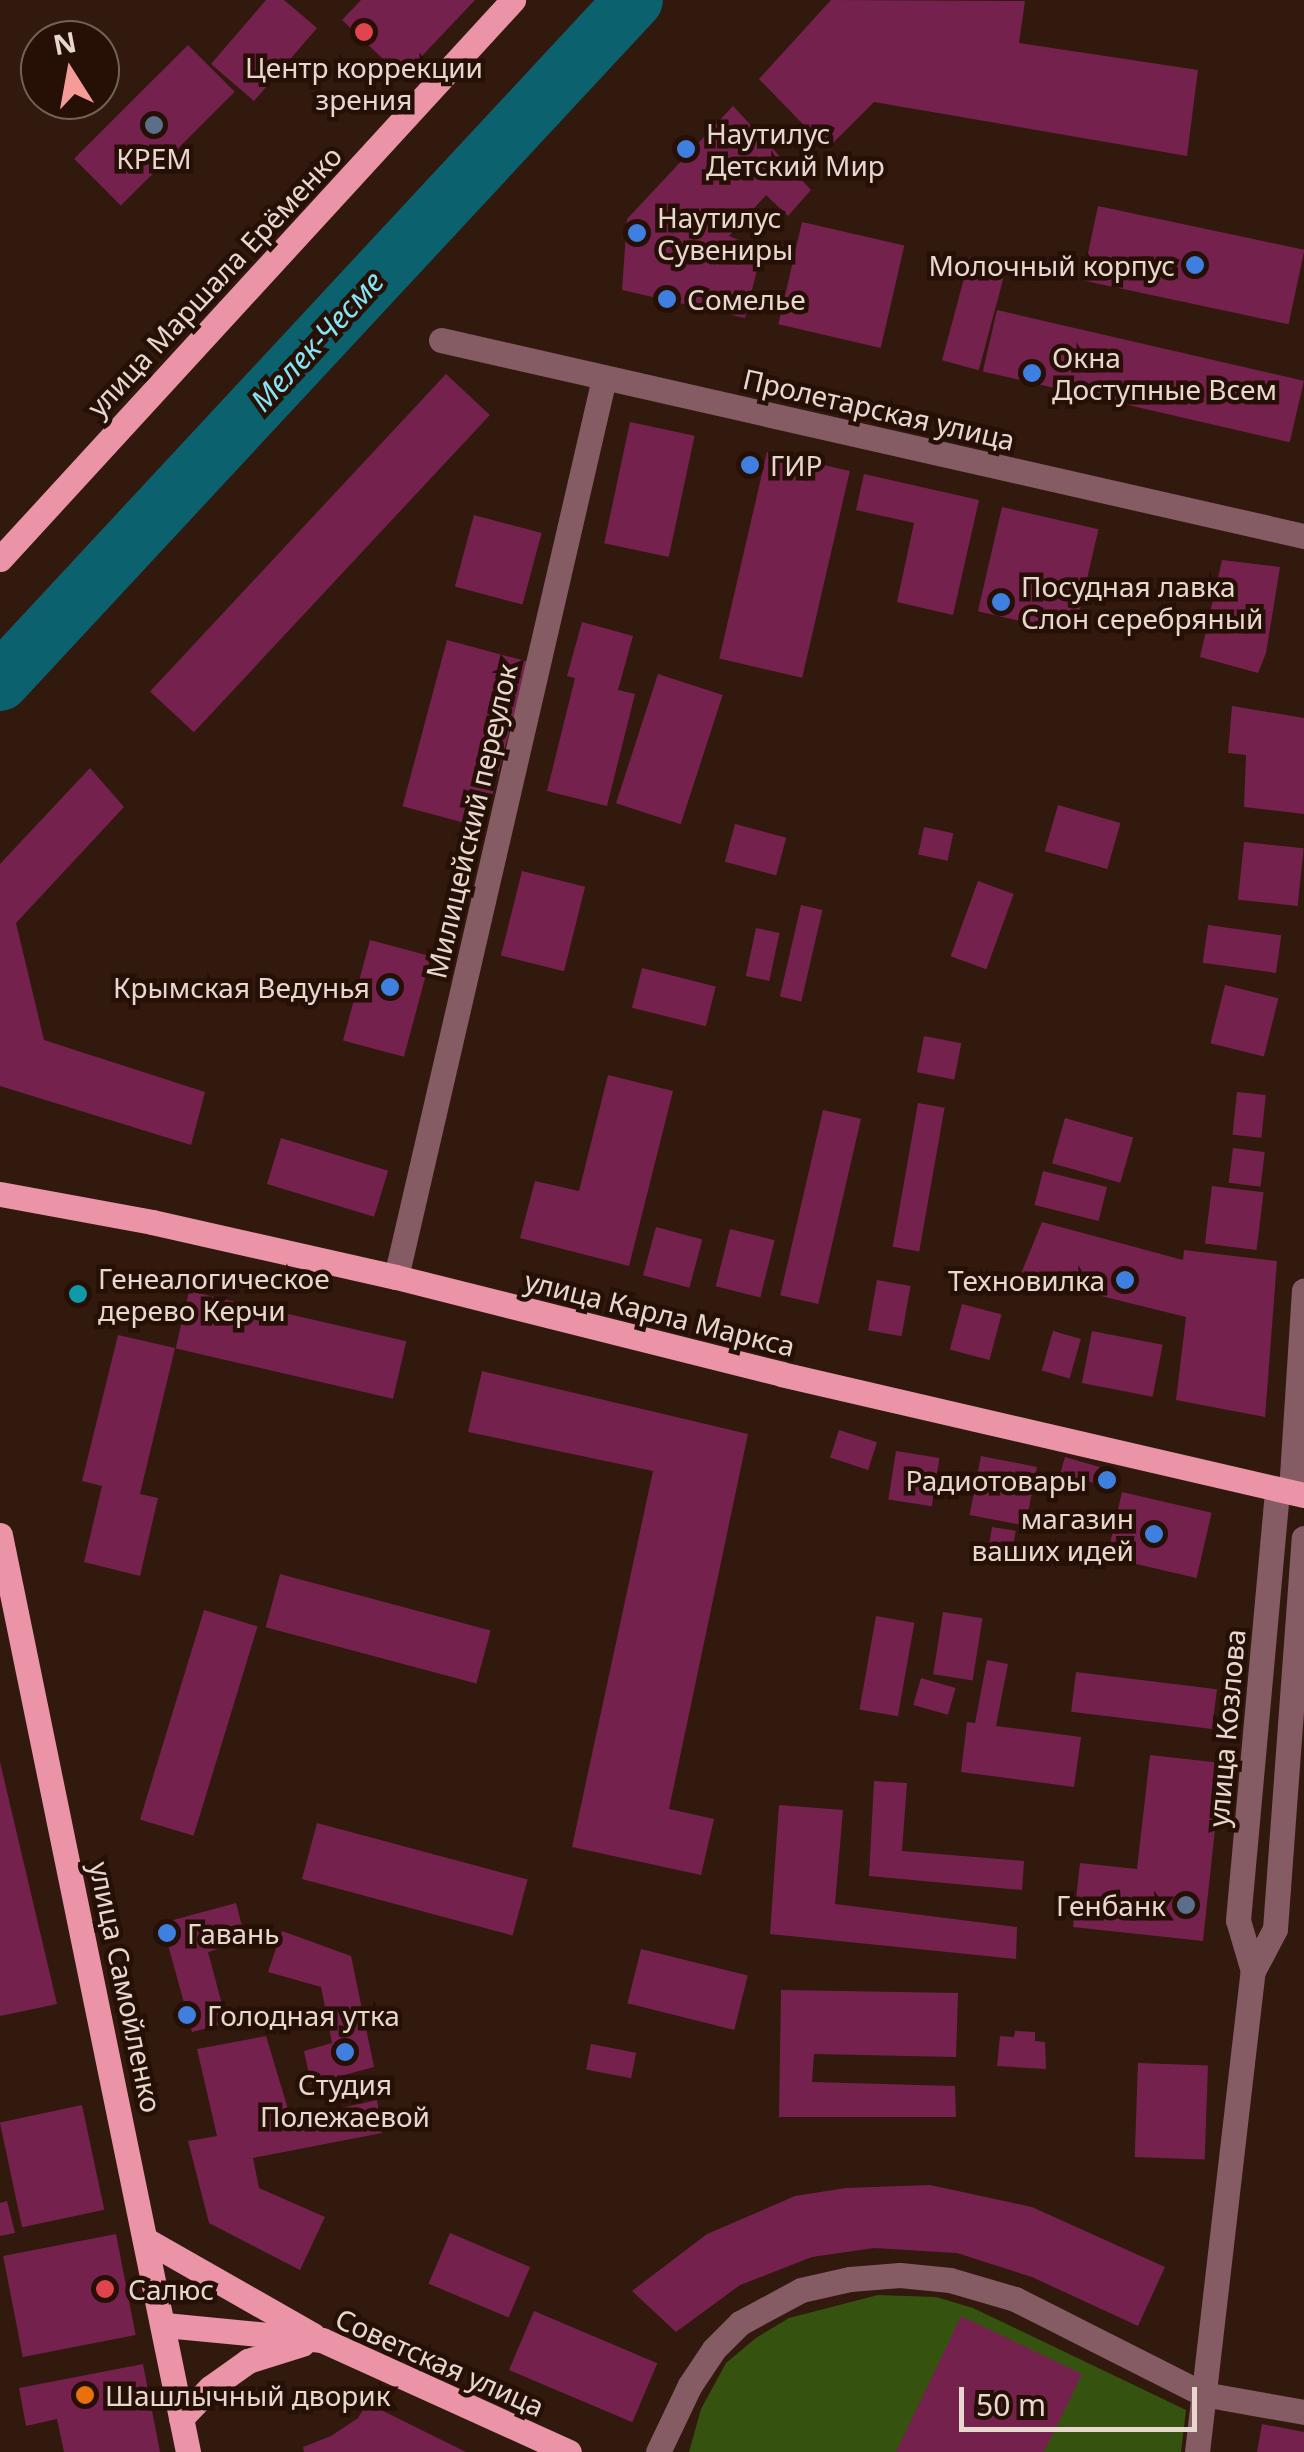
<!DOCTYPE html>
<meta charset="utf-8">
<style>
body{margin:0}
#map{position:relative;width:1304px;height:2452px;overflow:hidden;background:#31190e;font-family:"Noto Sans",sans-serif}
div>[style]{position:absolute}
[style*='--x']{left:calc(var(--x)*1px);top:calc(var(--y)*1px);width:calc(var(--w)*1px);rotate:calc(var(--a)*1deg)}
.green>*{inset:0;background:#35530f}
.river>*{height:58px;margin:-29px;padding:0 29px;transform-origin:29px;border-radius:29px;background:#0c616e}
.building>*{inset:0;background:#75214e;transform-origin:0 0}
.minor>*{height:25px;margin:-12.5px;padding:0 12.5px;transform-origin:12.5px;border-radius:12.5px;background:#855b64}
.major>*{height:25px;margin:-12.5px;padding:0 12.5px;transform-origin:12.5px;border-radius:12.5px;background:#eb94a8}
.dots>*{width:28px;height:28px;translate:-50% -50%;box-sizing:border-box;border:5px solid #261006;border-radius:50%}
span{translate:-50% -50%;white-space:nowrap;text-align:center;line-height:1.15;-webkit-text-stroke:9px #261006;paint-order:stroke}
.poi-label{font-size:28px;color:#e7d7cf}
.left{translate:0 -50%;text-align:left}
.right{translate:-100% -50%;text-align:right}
.street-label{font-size:28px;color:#e7d7cf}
.water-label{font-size:30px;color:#85e4f5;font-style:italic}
.north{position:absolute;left:20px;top:20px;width:100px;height:100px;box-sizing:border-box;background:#261006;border:2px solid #736056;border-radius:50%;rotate:349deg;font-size:28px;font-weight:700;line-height:40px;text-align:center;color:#e7d7cf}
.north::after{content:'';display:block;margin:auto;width:35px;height:45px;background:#f59b98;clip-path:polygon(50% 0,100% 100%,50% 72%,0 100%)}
.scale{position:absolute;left:959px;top:2387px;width:238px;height:45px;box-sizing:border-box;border:5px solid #e7d7cf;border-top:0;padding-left:12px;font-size:30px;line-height:35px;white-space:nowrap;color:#e7d7cf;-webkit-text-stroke:8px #261006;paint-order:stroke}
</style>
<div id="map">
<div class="green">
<i style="clip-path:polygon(878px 2295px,936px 2297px,973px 2308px,1186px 2410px,1181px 2452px,689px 2452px,701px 2409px,726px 2363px,756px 2338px,789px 2318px)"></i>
</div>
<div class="river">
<i style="--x:0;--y:682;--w:931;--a:-47.09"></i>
</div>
<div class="building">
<i style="clip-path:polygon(266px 0,284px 0,317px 28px,254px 101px,211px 64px)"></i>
<i style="clip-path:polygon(361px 0,475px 0,402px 77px,342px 20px)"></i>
<i style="clip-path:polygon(831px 0,1025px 1px,1019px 43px,1198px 70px,1187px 156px,874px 102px,827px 149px,759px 79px)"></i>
<i style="left:188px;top:45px;width:66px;height:161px;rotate:45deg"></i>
<i style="clip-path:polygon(733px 106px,811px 190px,788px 216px,766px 195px,729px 236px,762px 250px,745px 318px,622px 290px,627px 219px)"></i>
<i style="left:1098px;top:206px;width:211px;height:76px;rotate:12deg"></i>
<i style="left:802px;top:222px;width:105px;height:105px;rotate:13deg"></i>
<i style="left:970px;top:256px;width:38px;height:108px;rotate:15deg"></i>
<i style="left:997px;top:310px;width:315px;height:63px;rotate:13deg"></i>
<i style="left:446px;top:374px;width:60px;height:434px;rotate:43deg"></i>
<i style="left:630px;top:422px;width:66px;height:124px;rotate:12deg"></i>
<i style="left:767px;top:452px;width:85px;height:212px;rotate:13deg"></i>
<i style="clip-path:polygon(864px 474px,979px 500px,953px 615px,897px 602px,914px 523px,856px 510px)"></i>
<i style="left:1002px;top:507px;width:99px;height:107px;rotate:13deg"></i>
<i style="left:474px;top:515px;width:70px;height:74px;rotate:15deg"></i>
<i style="clip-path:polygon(1222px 560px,1280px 567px,1266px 653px,1258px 673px,1200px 657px)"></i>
<i style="clip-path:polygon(582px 622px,633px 636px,618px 690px,635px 694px,607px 806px,547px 791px,575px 678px,567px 676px)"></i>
<i style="left:447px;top:640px;width:84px;height:172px;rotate:15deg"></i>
<i style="left:658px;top:674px;width:68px;height:136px;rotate:18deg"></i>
<i style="clip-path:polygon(1232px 706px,1304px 718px,1304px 814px,1244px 807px,1246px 755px,1228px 753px)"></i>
<i style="clip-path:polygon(90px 768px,124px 807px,16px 923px,44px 1040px,205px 1092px,191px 1145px,0 1086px,0 864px)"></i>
<i style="left:1058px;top:805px;width:65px;height:48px;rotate:16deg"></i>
<i style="left:735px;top:824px;width:53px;height:39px;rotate:15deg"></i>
<i style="left:924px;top:827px;width:30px;height:28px;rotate:12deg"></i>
<i style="left:1244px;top:842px;width:60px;height:58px;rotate:6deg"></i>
<i style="left:522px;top:871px;width:65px;height:87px;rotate:14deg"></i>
<i style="left:978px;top:881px;width:38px;height:80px;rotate:20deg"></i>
<i style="left:801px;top:905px;width:22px;height:94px;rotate:13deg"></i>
<i style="left:1208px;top:925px;width:74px;height:38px;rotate:8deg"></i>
<i style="left:756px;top:928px;width:24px;height:49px;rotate:12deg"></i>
<i style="left:370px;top:940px;width:63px;height:104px;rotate:15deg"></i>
<i style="left:642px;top:968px;width:76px;height:41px;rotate:14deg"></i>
<i style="left:1225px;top:985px;width:55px;height:60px;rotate:14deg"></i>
<i style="left:924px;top:1036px;width:38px;height:37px;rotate:11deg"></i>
<i style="clip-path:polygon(608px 1075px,673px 1091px,629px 1266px,520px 1238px,535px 1181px,579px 1191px)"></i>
<i style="left:1237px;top:1092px;width:29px;height:43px;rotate:6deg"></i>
<i style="left:918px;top:1103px;width:27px;height:146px;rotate:10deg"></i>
<i style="left:823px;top:1110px;width:39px;height:190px;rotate:13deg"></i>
<i style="left:1065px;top:1118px;width:71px;height:47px;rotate:16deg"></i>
<i style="left:281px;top:1138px;width:112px;height:48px;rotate:17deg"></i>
<i style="left:1233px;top:1148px;width:32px;height:35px;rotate:7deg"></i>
<i style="left:1043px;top:1171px;width:66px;height:35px;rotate:14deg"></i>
<i style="left:1212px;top:1186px;width:52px;height:58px;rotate:7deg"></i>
<i style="clip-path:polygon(1042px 1222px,1183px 1260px,1184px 1250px,1277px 1261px,1265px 1417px,1176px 1400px,1186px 1317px,1020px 1276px)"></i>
<i style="left:656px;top:1227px;width:48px;height:50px;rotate:15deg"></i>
<i style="left:730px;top:1229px;width:46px;height:59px;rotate:14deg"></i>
<i style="left:877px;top:1280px;width:34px;height:51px;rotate:10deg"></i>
<i style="left:189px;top:1291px;width:223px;height:59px;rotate:13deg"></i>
<i style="left:962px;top:1304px;width:41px;height:47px;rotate:15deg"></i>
<i style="left:1053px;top:1331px;width:29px;height:41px;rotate:16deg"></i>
<i style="left:1092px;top:1331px;width:72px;height:53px;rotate:11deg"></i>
<i style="clip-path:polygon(118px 1335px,175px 1348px,140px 1494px,158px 1498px,140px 1576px,84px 1562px,102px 1486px,82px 1481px)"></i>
<i style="clip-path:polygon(482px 1371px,748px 1434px,669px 1809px,714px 1819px,701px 1875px,572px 1847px,653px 1471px,468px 1432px)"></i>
<i style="left:839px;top:1430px;width:40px;height:29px;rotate:18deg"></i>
<i style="left:896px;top:1451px;width:44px;height:49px;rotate:9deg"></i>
<i style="left:981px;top:1456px;width:57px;height:60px;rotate:11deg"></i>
<i style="left:1065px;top:1457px;width:36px;height:17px;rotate:16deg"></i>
<i style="left:1122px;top:1492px;width:92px;height:67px;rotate:13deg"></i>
<i style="left:992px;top:1527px;width:24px;height:16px;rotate:9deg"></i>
<i style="left:280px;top:1574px;width:218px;height:55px;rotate:15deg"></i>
<i style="left:204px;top:1610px;width:56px;height:219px;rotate:17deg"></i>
<i style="left:943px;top:1612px;width:40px;height:63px;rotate:9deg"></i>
<i style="left:876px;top:1616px;width:39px;height:95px;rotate:10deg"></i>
<i style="clip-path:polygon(987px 1660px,1008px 1664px,996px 1726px,1081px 1737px,1074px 1787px,961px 1772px,967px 1722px,975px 1723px)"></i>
<i style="left:1076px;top:1672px;width:142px;height:40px;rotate:7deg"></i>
<i style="left:921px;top:1678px;width:36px;height:28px;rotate:16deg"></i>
<i style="clip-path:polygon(1150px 1755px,1222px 1763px,1203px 1941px,1073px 1927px,1080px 1863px,1137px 1869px)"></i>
<i style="clip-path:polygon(0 1762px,57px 2004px,0 2016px)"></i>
<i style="clip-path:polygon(874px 1781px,907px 1783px,902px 1851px,1024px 1861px,1022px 1890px,869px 1876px)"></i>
<i style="clip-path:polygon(779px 1805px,843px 1810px,835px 1904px,1017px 1927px,1016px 1959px,770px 1934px)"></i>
<i style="left:317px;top:1823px;width:218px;height:58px;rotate:15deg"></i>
<i style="clip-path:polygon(236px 1903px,246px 1941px,208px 1952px,227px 2023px,192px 2032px,162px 1923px)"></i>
<i style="clip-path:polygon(282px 1931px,351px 1956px,374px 2067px,311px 2084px,304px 2051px,332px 2043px,321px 1987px,268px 1972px)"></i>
<i style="left:641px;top:1949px;width:110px;height:56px;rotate:14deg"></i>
<i style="clip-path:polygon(781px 1990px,958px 1993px,956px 2057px,814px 2054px,812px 2082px,955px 2086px,956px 2117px,779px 2117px)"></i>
<i style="clip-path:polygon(1015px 2031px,1035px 2032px,1035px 2041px,1045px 2042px,1046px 2069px,997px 2066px,1000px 2036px,1014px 2037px)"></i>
<i style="clip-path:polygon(266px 2036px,291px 2119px,377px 2100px,382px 2133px,253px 2158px,259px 2188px,325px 2217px,300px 2270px,209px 2223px,188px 2141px,217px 2136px,197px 2049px)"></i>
<i style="left:591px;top:2044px;width:46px;height:26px;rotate:11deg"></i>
<i style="left:1138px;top:2063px;width:70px;height:94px;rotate:2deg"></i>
<i style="left:82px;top:2105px;width:107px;height:84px;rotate:78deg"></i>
<i style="clip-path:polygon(930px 2185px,1032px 2207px,1165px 2267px,1138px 2326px,1032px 2277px,957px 2253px,874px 2248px,812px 2257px,740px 2285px,676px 2332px,632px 2291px,707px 2234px,795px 2196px,846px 2188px)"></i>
<i style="clip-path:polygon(7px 2201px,15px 2233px,0 2236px,0 2203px)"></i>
<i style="left:450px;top:2233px;width:87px;height:55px;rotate:23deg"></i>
<i style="left:116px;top:2234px;width:103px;height:115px;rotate:79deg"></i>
<i style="left:534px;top:2311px;width:134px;height:64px;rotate:23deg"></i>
<i style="clip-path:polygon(961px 2316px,1082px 2374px,1044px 2452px,896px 2452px)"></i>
<i style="clip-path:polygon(143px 2364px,160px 2452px,64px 2452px,57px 2419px,26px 2426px,19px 2388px)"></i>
<i style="clip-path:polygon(367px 2403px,466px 2452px,304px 2452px,303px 2447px,331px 2436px,358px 2418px)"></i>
<i style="clip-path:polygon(1262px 2424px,1304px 2432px,1304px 2452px,1257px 2452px)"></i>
</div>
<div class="minor">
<i style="--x:441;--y:340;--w:885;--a:12.8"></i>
<i style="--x:396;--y:1277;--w:923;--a:-76.97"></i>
<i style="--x:1291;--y:1491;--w:201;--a:-86.3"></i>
<i style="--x:1253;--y:1971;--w:53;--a:-106.4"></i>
<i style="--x:1238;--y:1920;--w:433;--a:-84.8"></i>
<i style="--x:658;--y:2452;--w:74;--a:-64.5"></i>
<i style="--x:690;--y:2385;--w:43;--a:-56.3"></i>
<i style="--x:714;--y:2349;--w:37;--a:-45"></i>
<i style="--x:740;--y:2323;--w:69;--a:-28.4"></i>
<i style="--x:801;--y:2290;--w:50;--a:-12.7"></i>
<i style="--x:850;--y:2279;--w:50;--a:-4.6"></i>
<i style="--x:900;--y:2275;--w:50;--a:5.7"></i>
<i style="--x:950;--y:2280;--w:68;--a:16.3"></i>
<i style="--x:1015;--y:2299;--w:211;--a:26.8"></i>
<i style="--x:1203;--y:2394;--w:103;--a:10.1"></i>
<i style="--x:1197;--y:2452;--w:484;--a:-83.4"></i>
<i style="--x:1253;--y:1971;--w:47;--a:-62.4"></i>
<i style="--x:1275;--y:1929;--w:392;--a:-85.8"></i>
</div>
<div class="major">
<i style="--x:0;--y:559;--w:759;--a:-47.46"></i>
<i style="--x:0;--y:1194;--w:155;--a:10.4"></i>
<i style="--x:152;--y:1222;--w:250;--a:12.7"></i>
<i style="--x:396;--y:1277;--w:397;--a:14.1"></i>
<i style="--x:781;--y:1374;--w:537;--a:13.03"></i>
<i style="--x:0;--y:1535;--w:936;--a:78.41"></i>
<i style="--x:148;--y:2241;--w:190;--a:29.7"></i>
<i style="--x:165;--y:2325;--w:158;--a:5.5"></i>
<i style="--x:322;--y:2340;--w:271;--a:24.4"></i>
<i style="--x:181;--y:2418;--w:42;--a:-46"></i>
<i style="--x:210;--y:2388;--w:47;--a:-35.4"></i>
<i style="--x:248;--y:2361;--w:57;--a:-17.5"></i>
</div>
<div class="dots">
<i style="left:364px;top:32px;background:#e0444e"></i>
<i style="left:154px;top:125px;background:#5c6f8a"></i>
<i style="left:686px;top:149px;background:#3f7fe0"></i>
<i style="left:637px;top:233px;background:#3f7fe0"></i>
<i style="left:1195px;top:265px;background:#3f7fe0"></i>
<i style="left:667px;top:299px;background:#3f7fe0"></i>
<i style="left:1032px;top:373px;background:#3f7fe0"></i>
<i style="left:750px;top:465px;background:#3f7fe0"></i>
<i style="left:1001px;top:602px;background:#3f7fe0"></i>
<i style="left:390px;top:987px;background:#3f7fe0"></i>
<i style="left:1125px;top:1280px;background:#3f7fe0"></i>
<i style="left:78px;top:1294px;background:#0f9aa8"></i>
<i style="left:1107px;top:1480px;background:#3f7fe0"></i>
<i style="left:1154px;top:1534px;background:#3f7fe0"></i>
<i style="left:1186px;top:1905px;background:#5c6f8a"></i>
<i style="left:167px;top:1933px;background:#3f7fe0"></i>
<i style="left:187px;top:2015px;background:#3f7fe0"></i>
<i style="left:345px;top:2052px;background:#3f7fe0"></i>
<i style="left:105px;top:2289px;background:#e0444e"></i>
<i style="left:85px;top:2395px;background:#e8710a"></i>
</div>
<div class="poi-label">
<span style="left:364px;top:83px">Центр коррекции<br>зрения</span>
<span class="left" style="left:706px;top:149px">Наутилус<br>Детский Мир</span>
<span style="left:154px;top:158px">КРЕМ</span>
<span class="left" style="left:657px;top:233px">Наутилус<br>Сувениры</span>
<span class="right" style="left:1175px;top:265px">Молочный корпус</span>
<span class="left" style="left:687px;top:299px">Сомелье</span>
<span class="left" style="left:1052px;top:373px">Окна<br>Доступные Всем</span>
<span class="left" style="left:770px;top:465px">ГИР</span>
<span class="left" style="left:1021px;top:602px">Посудная лавка<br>Слон серебряный</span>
<span class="right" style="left:370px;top:987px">Крымская Ведунья</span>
<span class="left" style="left:98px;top:1294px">Генеалогическое<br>дерево Керчи</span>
<span class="right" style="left:1105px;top:1280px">Техновилка</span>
<span class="right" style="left:1087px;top:1480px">Радиотовары</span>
<span class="right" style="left:1134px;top:1534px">магазин<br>ваших идей</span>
<span class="right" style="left:1166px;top:1905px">Генбанк</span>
<span class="left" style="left:187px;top:1933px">Гавань</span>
<span class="left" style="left:207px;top:2015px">Голодная утка</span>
<span style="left:345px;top:2100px">Студия<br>Полежаевой</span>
<span class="left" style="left:128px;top:2289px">Салюс</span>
<span class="left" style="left:105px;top:2395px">Шашлычный дворик</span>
</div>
<div class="street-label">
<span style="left:214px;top:281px;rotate:-47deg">улица Маршала Ерёменко</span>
<span style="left:879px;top:409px;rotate:13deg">Пролетарская улица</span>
<span style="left:471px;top:821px;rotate:-77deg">Милицейский переулок</span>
<span style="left:660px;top:1313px;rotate:14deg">улица Карла Маркса</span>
<span style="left:1226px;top:1728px;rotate:-85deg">улица Козлова</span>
<span style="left:126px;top:1987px;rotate:78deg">улица Самойленко</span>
<span style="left:440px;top:2362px;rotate:24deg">Советская улица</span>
</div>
<div class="water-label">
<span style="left:317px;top:341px;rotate:-47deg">Мелек-Чесме</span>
</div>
<div class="north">N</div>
<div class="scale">50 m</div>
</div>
